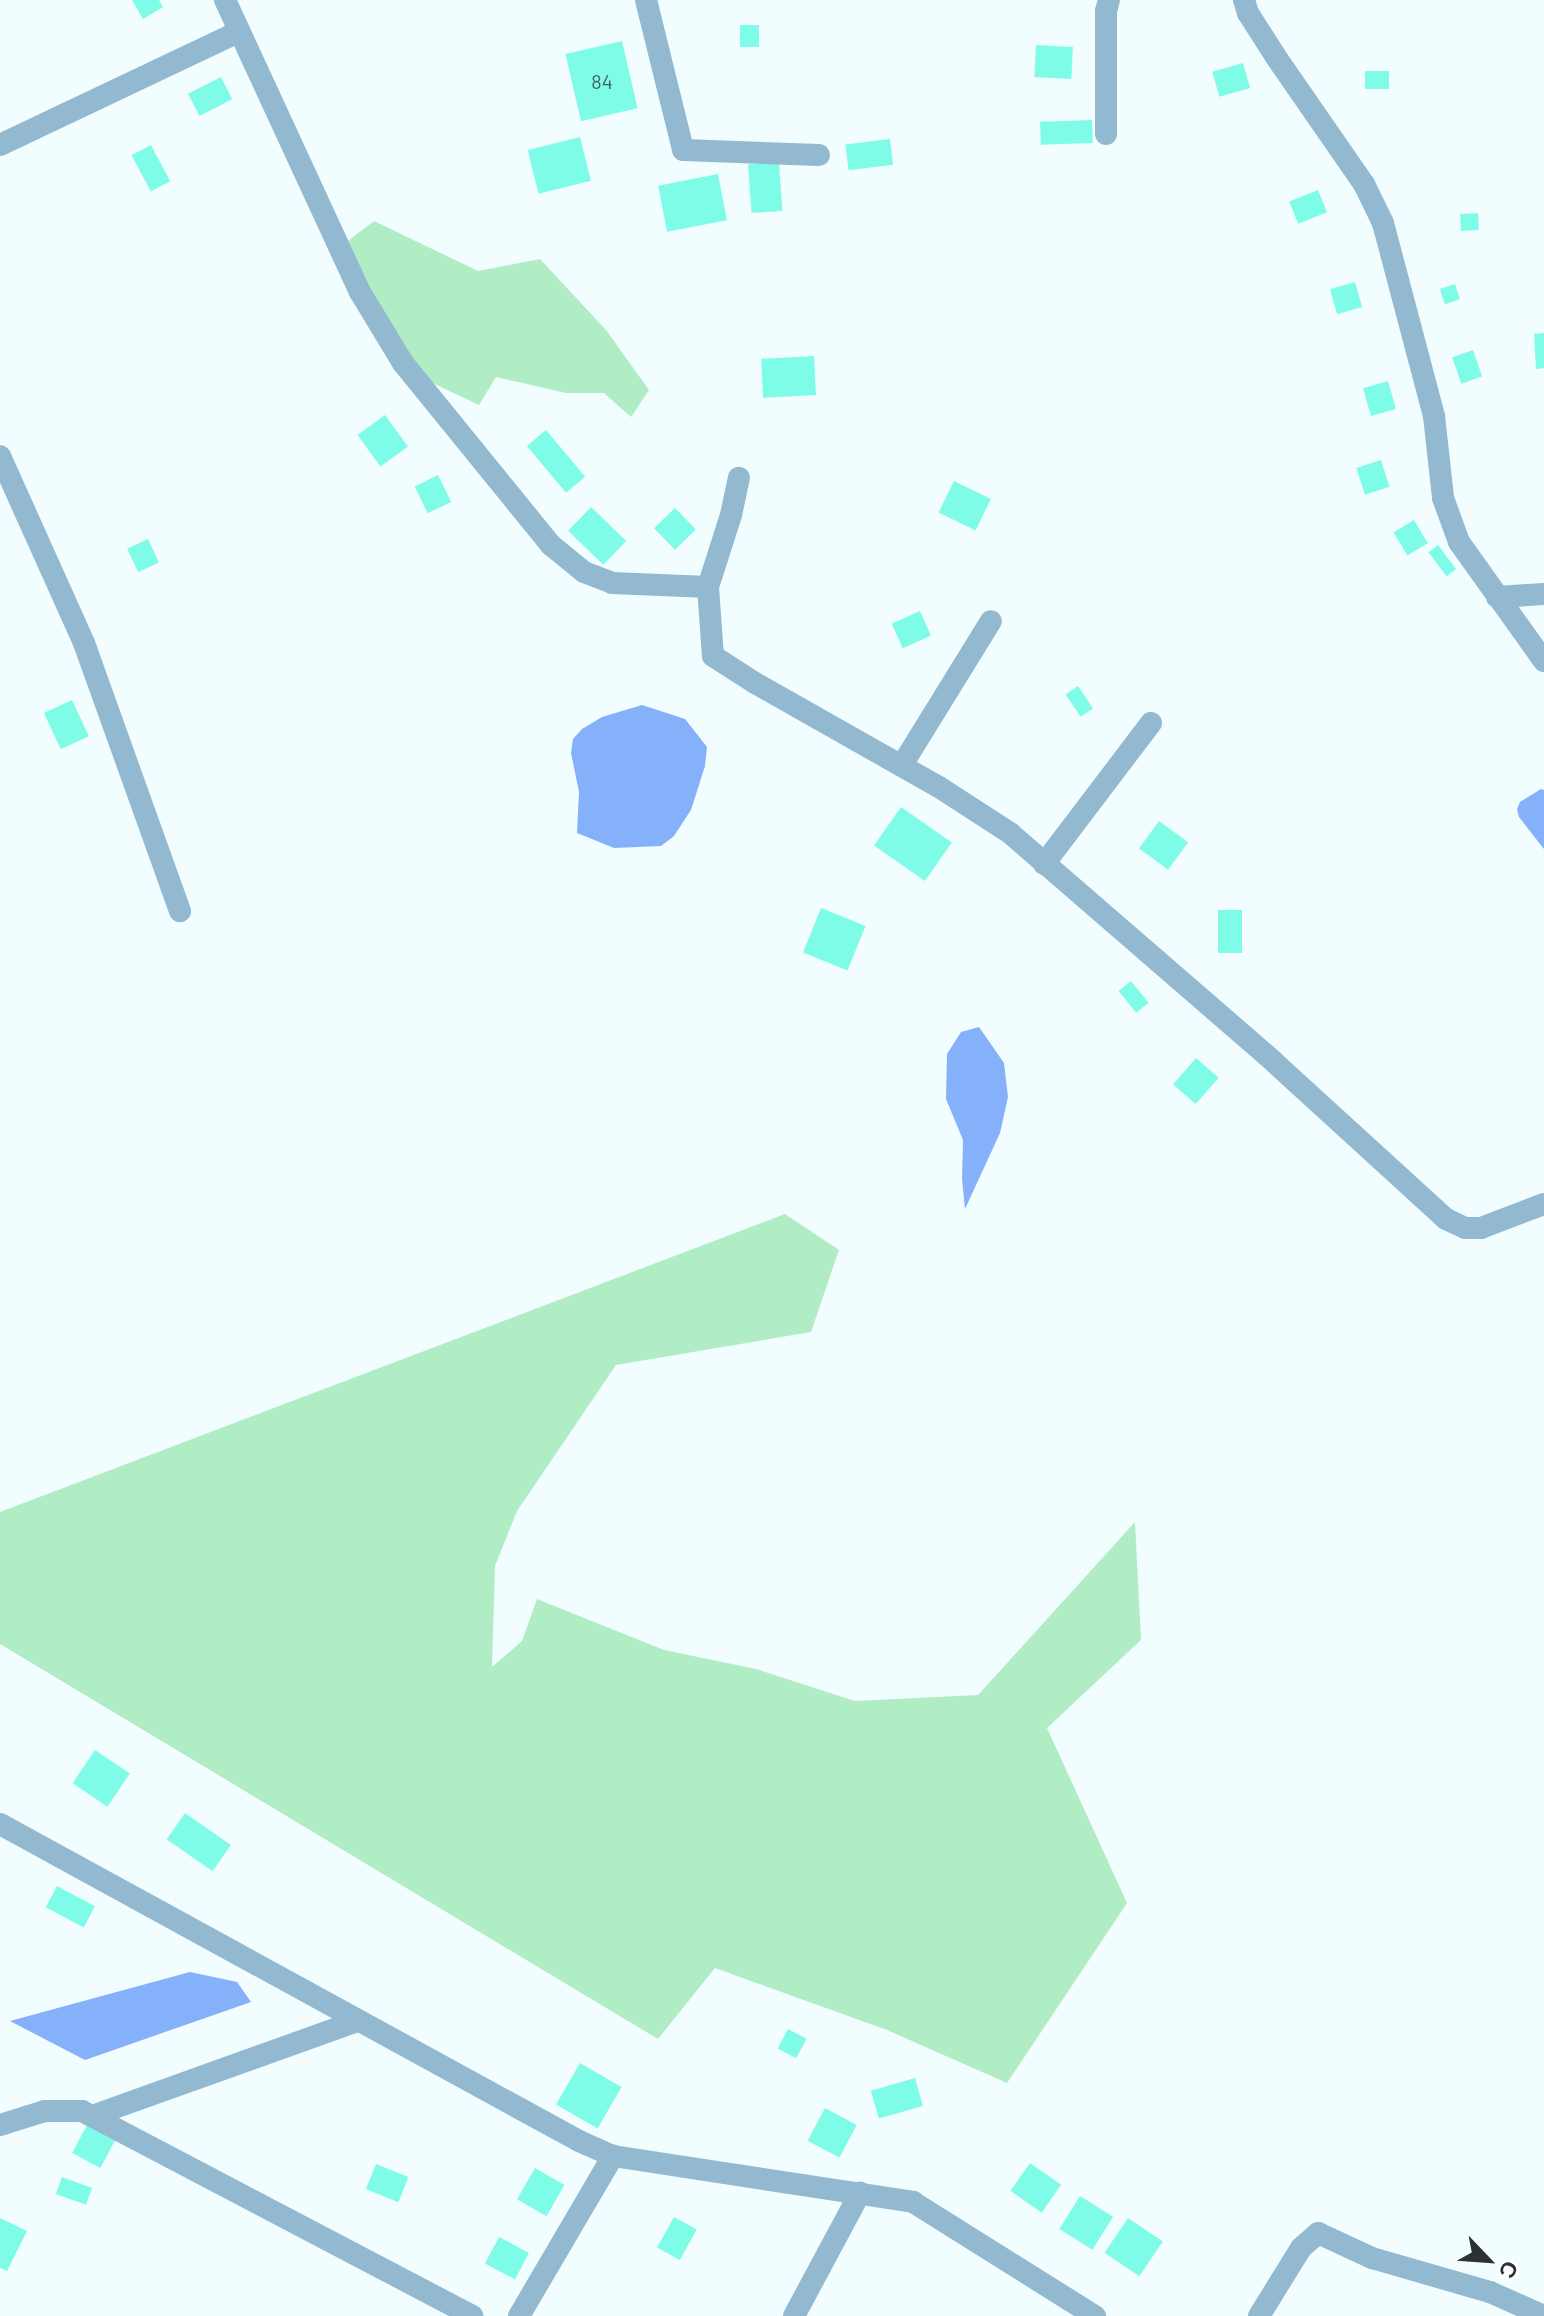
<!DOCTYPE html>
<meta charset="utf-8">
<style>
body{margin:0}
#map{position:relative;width:1544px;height:2316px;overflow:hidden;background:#f1fdff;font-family:Barlow,sans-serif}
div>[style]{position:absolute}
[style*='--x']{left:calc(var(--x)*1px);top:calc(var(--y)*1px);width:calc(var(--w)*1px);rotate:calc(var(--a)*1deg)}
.green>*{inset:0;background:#b0edc5}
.water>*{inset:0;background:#84b1fa}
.building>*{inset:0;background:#7ffce8;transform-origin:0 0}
.minor>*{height:22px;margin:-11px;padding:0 11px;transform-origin:11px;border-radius:11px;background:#93b9d0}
span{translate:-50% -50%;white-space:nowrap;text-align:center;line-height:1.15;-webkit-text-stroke:6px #fff;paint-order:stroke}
.number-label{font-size:20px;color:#416460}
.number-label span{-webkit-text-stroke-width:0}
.north{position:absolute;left:1448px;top:2220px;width:80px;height:80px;-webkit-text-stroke:6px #fff;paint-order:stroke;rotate:115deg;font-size:22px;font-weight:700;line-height:32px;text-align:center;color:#2c3233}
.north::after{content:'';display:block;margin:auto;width:28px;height:36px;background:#2c3233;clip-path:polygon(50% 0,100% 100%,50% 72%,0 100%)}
</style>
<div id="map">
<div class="green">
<i style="clip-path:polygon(374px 221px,478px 271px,540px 259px,606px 330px,649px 390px,631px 417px,604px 393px,566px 393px,496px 377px,479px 405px,424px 379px,344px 244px)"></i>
<i style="clip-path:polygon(785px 1214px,839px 1250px,811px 1332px,616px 1365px,517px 1511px,495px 1566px,492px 1667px,522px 1641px,537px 1599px,664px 1650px,756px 1669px,855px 1701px,978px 1695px,1135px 1522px,1141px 1640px,1047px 1728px,1127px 1903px,1007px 2083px,887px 2030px,715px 1968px,658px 2039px,0 1644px,0 1512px)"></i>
</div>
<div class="water">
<i style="clip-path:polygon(642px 705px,685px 719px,707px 747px,705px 766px,691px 810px,674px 836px,661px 846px,614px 848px,577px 833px,579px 792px,571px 753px,573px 739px,582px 729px,602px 717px)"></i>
<i style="clip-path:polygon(1541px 789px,1544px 790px,1544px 849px,1519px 817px,1517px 809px,1520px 802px)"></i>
<i style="clip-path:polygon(979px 1027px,1004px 1063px,1008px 1097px,1000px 1133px,965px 1209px,962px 1179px,963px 1140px,946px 1099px,947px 1054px,961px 1032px)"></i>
<i style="clip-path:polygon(190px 1972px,237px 1982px,251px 2002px,85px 2060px,10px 2021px)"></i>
</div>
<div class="building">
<i style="clip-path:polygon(132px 0,159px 0,163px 7px,143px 19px)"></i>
<i style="left:740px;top:25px;width:19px;height:22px"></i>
<i style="left:622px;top:41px;width:69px;height:58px;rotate:77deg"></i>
<i style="left:1036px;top:45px;width:37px;height:32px;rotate:3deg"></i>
<i style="left:1243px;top:63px;width:26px;height:32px;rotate:74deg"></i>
<i style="left:1365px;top:71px;width:24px;height:18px"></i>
<i style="left:221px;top:77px;width:25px;height:37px;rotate:63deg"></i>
<i style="left:1092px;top:120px;width:23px;height:52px;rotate:88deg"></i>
<i style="left:580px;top:137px;width:45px;height:54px;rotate:76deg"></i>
<i style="left:890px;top:139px;width:26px;height:45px;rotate:83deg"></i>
<i style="left:151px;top:145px;width:41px;height:22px;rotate:62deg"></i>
<i style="left:779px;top:162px;width:49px;height:31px;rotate:86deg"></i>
<i style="left:718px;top:174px;width:47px;height:61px;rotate:79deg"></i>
<i style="left:1318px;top:190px;width:24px;height:31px;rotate:68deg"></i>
<i style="left:1478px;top:213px;width:17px;height:18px;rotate:87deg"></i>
<i style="left:1355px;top:282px;width:26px;height:26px;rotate:74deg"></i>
<i style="left:1455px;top:284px;width:16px;height:16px;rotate:72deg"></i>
<i style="clip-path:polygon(1544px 333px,1544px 368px,1536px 369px,1534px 334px)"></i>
<i style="left:1473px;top:350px;width:28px;height:22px;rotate:71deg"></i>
<i style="left:814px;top:356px;width:39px;height:53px;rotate:87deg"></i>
<i style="left:1388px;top:381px;width:29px;height:26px;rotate:74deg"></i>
<i style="left:385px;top:415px;width:39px;height:34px;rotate:54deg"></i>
<i style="left:546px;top:430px;width:61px;height:25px;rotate:50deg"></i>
<i style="left:1381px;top:460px;width:28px;height:26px;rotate:72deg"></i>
<i style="left:438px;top:475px;width:30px;height:26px;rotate:64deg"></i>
<i style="left:954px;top:481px;width:41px;height:35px;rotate:26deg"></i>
<i style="left:591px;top:507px;width:49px;height:33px;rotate:44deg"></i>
<i style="left:675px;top:508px;width:30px;height:29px;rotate:46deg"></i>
<i style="left:1414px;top:520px;width:27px;height:24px;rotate:59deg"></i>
<i style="left:148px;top:539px;width:26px;height:23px;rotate:65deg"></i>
<i style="left:1438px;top:545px;width:30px;height:12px;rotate:53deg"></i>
<i style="left:920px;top:611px;width:27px;height:31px;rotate:66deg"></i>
<i style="left:1078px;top:686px;width:27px;height:15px;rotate:56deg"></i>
<i style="left:72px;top:700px;width:40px;height:31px;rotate:65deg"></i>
<i style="left:901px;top:807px;width:62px;height:47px;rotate:35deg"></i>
<i style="left:1159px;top:821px;width:36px;height:34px;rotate:36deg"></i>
<i style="left:821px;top:908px;width:48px;height:48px;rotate:22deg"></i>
<i style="left:1218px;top:910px;width:24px;height:43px"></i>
<i style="left:1131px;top:981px;width:28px;height:16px;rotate:51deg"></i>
<i style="left:1196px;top:1058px;width:30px;height:35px;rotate:41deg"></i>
<i style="left:95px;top:1750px;width:42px;height:40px;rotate:34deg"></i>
<i style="left:185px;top:1813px;width:56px;height:32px;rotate:35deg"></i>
<i style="left:57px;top:1886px;width:43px;height:24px;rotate:28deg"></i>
<i style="left:788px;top:2029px;width:21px;height:22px;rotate:28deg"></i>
<i style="left:580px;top:2063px;width:48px;height:48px;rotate:30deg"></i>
<i style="left:915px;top:2078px;width:29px;height:46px;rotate:74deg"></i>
<i style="left:825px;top:2108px;width:36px;height:37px;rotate:28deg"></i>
<i style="left:88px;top:2123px;width:32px;height:34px;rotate:28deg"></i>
<i style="left:1030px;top:2163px;width:38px;height:34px;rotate:35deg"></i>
<i style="left:376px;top:2164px;width:35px;height:27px;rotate:22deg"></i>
<i style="left:535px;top:2168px;width:34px;height:36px;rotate:30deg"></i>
<i style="left:62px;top:2177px;width:32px;height:18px;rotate:20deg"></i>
<i style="left:1080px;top:2196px;width:39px;height:39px;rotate:32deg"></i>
<i style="left:674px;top:2217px;width:26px;height:35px;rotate:29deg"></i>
<i style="clip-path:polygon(0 2218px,27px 2231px,7px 2271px,0 2268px)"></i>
<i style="left:1128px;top:2218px;width:42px;height:42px;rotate:34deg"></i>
<i style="left:499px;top:2237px;width:34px;height:30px;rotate:28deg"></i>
</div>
<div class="minor">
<i style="--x:225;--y:0;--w:322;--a:65.2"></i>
<i style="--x:360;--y:292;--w:83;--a:58.8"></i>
<i style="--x:403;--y:363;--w:235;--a:50.9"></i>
<i style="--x:551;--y:545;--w:43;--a:39.3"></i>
<i style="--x:584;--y:572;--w:30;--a:21"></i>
<i style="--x:612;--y:583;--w:96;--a:2.4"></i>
<i style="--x:708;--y:587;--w:69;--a:85.9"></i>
<i style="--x:713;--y:656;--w:50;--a:32.7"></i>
<i style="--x:755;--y:683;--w:211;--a:29.5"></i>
<i style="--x:939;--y:787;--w:85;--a:32.9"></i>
<i style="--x:1010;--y:833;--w:349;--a:40.9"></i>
<i style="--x:1274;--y:1062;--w:233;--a:42.4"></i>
<i style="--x:1446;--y:1219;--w:21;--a:25"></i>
<i style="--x:1465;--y:1228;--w:16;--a:0"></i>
<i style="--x:1481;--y:1228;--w:67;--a:-20.9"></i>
<i style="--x:646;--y:0;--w:154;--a:76.1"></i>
<i style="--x:683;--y:150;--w:136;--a:2.1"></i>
<i style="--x:1244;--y:0;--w:14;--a:73"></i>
<i style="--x:1248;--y:13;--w:52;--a:57.5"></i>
<i style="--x:1276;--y:57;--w:155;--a:55.3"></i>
<i style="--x:1364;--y:184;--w:43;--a:64"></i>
<i style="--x:1383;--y:223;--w:200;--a:75.2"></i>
<i style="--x:1434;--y:416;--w:82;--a:83.7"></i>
<i style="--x:1443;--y:498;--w:47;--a:70"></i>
<i style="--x:1459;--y:542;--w:146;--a:54.5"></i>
<i style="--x:1106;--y:134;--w:123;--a:-90"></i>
<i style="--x:1106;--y:11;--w:11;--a:-75"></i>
<i style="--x:0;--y:145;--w:263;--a:-25.4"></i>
<i style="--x:0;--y:456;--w:205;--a:65.8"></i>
<i style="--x:84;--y:643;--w:285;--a:70.3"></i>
<i style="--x:708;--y:587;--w:76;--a:-72.3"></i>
<i style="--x:731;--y:515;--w:38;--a:-78"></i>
<i style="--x:1497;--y:597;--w:47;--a:-3.7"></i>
<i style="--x:902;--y:765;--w:169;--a:-58.3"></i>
<i style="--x:1044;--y:864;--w:177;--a:-52.8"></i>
<i style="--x:0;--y:1824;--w:660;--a:28.7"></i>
<i style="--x:579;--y:2141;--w:37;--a:24"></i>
<i style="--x:613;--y:2156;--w:304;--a:8.7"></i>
<i style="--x:913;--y:2202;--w:215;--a:32.1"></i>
<i style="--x:92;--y:2116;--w:282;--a:-19.7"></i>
<i style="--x:0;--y:2125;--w:47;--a:-17.3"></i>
<i style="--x:45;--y:2111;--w:37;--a:0"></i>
<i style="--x:82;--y:2111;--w:441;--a:27.7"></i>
<i style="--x:519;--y:2316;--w:186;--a:-59.6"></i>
<i style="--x:794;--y:2316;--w:140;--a:-61.8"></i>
<i style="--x:1259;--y:2316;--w:80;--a:-58.3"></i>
<i style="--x:1301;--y:2248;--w:23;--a:-41"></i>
<i style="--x:1318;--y:2233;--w:60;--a:24.8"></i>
<i style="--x:1372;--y:2258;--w:123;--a:16.1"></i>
<i style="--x:1490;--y:2292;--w:59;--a:24"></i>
</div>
<div class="number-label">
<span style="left:602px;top:81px">84</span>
</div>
<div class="north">С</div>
</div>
